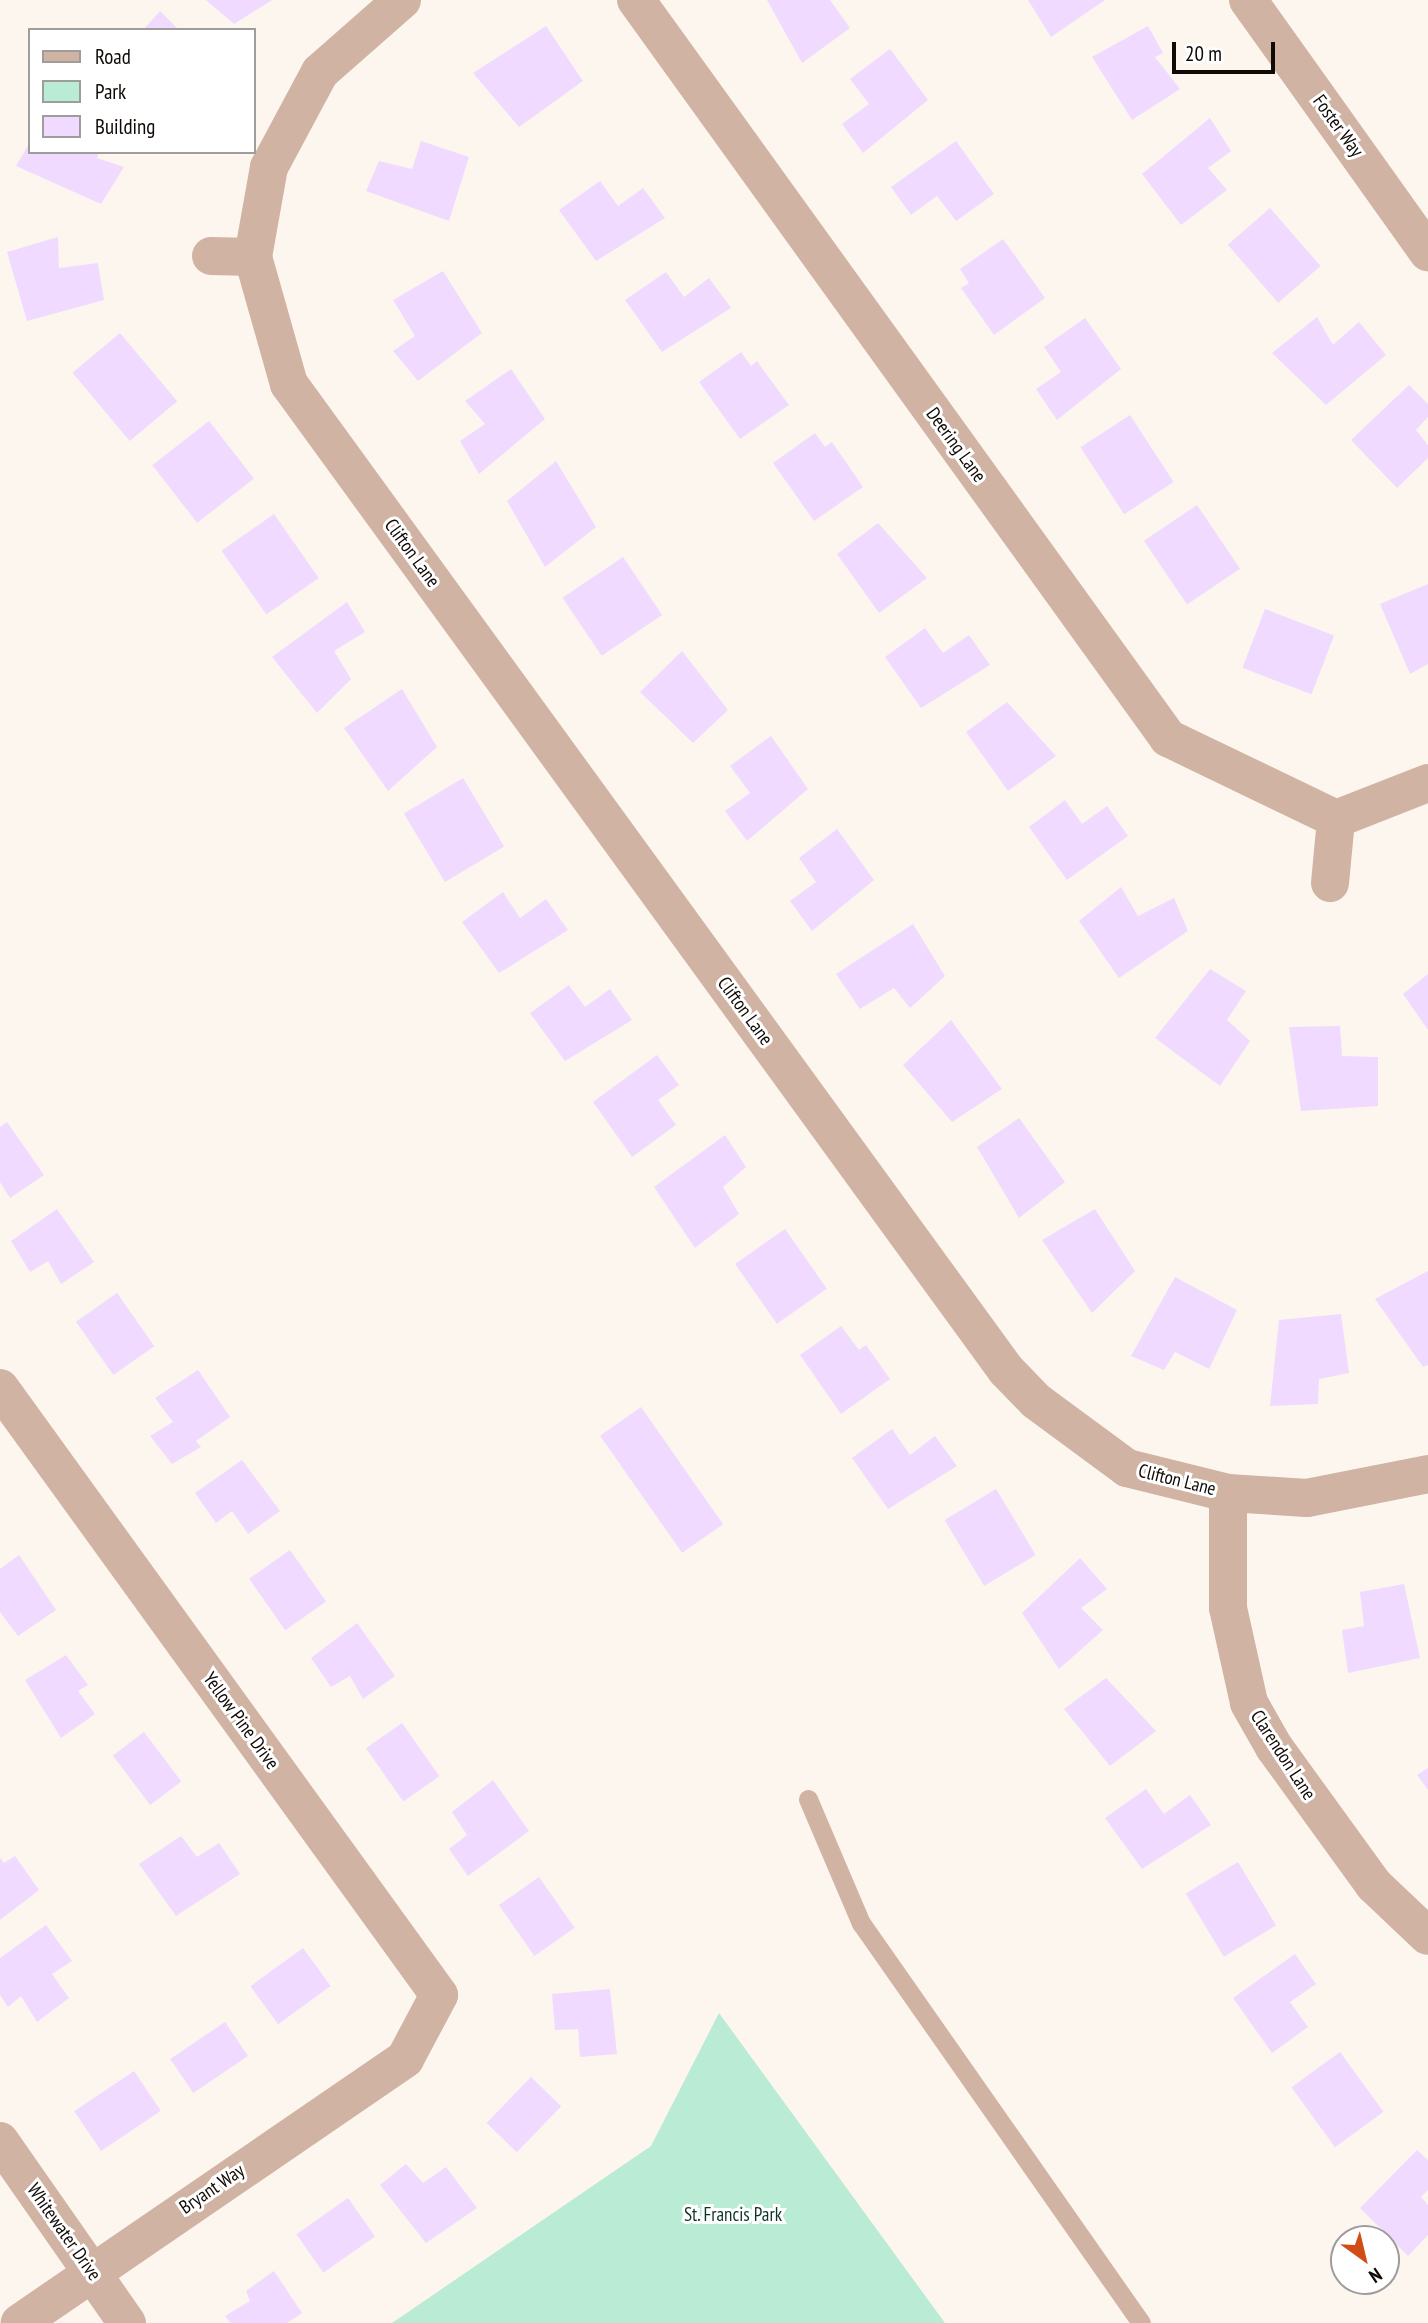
<!DOCTYPE html>
<style>
body{margin:0}
#map{position:relative;width:1428px;height:2323px;overflow:hidden;background:#fdf6ef;font-family:"PT Sans Narrow",sans-serif}
div>[style]{position:absolute}
[style*='--x']{left:calc(var(--x)*1px);top:calc(var(--y)*1px);width:calc(var(--w)*1px);rotate:calc(var(--a)*1deg)}
.green>*{inset:0;background:#baebd4}
.building>*{inset:0;background:#f0daff;transform-origin:0 0}
.service>*{height:19px;margin:-9.5px;padding:0 9.5px;transform-origin:9.5px;border-radius:9.5px;background:#d0b3a3}
.minor>*{height:38px;margin:-19px;padding:0 19px;transform-origin:19px;border-radius:19px;background:#d0b3a3}
span{translate:-50% -50%;white-space:nowrap;text-align:center;line-height:1.15;-webkit-text-stroke:6px #fff;paint-order:stroke}
.street-label{font-size:19px;color:#100a06}
.park-label{font-size:19px;color:#103426}
.legend{position:absolute;left:28px;top:28px;width:228px;height:126px;box-sizing:border-box;background:#fff;border:2px solid #9f9d9b;margin:0;padding:9px 12px;list-style:none;font-size:21px;color:#100a06}
.legend li{display:flex;align-items:center;gap:14px;height:35px}
.legend b{width:35px;border:2px solid #9f9d9b}
.north{position:absolute;left:1330px;top:2225px;width:70px;height:70px;box-sizing:border-box;background:#fff;border:2px solid #9f9d9b;border-radius:50%;rotate:146deg;font-size:19px;font-weight:700;line-height:28px;text-align:center;color:#100a06}
.north::after{content:'';display:block;margin:auto;width:24px;height:32px;background:#d24c15;clip-path:polygon(50% 0,100% 100%,50% 72%,0 100%)}
.scale{position:absolute;left:1172px;top:42px;width:103px;height:32px;box-sizing:border-box;border:4px solid #100a06;border-top:0;padding-left:9px;font-size:21px;line-height:24px;white-space:nowrap;color:#100a06;-webkit-text-stroke:5px #fff;paint-order:stroke}
</style>
<div id="map">
<div class="green">
<i style="clip-path:polygon(719px 2013px,945px 2323px,392px 2323px,651px 2146px)"></i>
</div>
<div class="building">
<i style="clip-path:polygon(206px 0,272px 0,234px 24px)"></i>
<i style="clip-path:polygon(767px 0,830px 0,850px 28px,802px 63px)"></i>
<i style="clip-path:polygon(1028px 0,1105px 0,1051px 37px)"></i>
<i style="clip-path:polygon(160px 11px,179px 30px,143px 30px)"></i>
<i style="clip-path:polygon(546px 26px,583px 81px,519px 127px,473px 73px)"></i>
<i style="clip-path:polygon(1148px 26px,1163px 53px,1155px 57px,1180px 89px,1132px 120px,1092px 57px)"></i>
<i style="clip-path:polygon(890px 49px,928px 100px,863px 153px,842px 124px,869px 104px,850px 79px)"></i>
<i style="clip-path:polygon(1210px 118px,1231px 151px,1208px 168px,1227px 190px,1181px 225px,1142px 174px)"></i>
<i style="clip-path:polygon(421px 141px,469px 157px,449px 221px,366px 191px,379px 161px,412px 169px)"></i>
<i style="clip-path:polygon(956px 141px,994px 194px,956px 221px,937px 196px,911px 215px,891px 187px)"></i>
<i style="clip-path:polygon(30px 142px,30px 152px,99px 152px,97px 158px,124px 167px,101px 204px,16px 166px)"></i>
<i style="clip-path:polygon(600px 181px,618px 206px,643px 188px,665px 218px,596px 261px,559px 210px)"></i>
<i style="left:1270px;top:208px;width:77px;height:56px;rotate:49deg"></i>
<i style="clip-path:polygon(58px 237px,59px 268px,98px 263px,104px 300px,27px 321px,7px 252px)"></i>
<i style="clip-path:polygon(1003px 239px,1045px 298px,994px 335px,961px 288px,969px 283px,960px 269px)"></i>
<i style="clip-path:polygon(443px 271px,482px 333px,418px 381px,393px 351px,415px 336px,393px 300px)"></i>
<i style="clip-path:polygon(666px 272px,684px 297px,709px 278px,731px 308px,662px 352px,625px 300px)"></i>
<i style="clip-path:polygon(1317px 317px,1333px 345px,1359px 322px,1386px 355px,1326px 405px,1272px 353px)"></i>
<i style="clip-path:polygon(1085px 318px,1121px 369px,1057px 420px,1036px 389px,1061px 372px,1044px 347px)"></i>
<i style="left:120px;top:333px;width:89px;height:62px;rotate:50deg"></i>
<i style="clip-path:polygon(741px 352px,751px 366px,757px 361px,789px 405px,740px 439px,699px 382px)"></i>
<i style="clip-path:polygon(511px 369px,545px 419px,479px 474px,460px 441px,485px 424px,465px 401px)"></i>
<i style="clip-path:polygon(1409px 385px,1428px 404px,1428px 417px,1416px 430px,1428px 445px,1428px 458px,1397px 488px,1351px 440px)"></i>
<i style="left:1130px;top:415px;width:80px;height:59px;rotate:57deg"></i>
<i style="left:209px;top:421px;width:73px;height:72px;rotate:52deg"></i>
<i style="clip-path:polygon(815px 433px,825px 447px,832px 442px,863px 487px,814px 521px,773px 463px)"></i>
<i style="clip-path:polygon(556px 461px,596px 527px,545px 567px,507px 501px)"></i>
<i style="left:1197px;top:505px;width:77px;height:64px;rotate:56deg"></i>
<i style="left:274px;top:514px;width:78px;height:64px;rotate:55deg"></i>
<i style="clip-path:polygon(878px 523px,927px 578px,879px 613px,837px 554px)"></i>
<i style="left:623px;top:557px;width:70px;height:73px;rotate:56deg"></i>
<i style="clip-path:polygon(1428px 584px,1428px 664px,1410px 674px,1380px 604px)"></i>
<i style="clip-path:polygon(347px 602px,365px 632px,334px 651px,351px 679px,317px 713px,272px 657px)"></i>
<i style="left:1265px;top:609px;width:74px;height:63px;rotate:21deg"></i>
<i style="clip-path:polygon(925px 628px,943px 653px,969px 635px,990px 665px,921px 708px,885px 657px)"></i>
<i style="clip-path:polygon(682px 651px,728px 710px,693px 743px,640px 692px)"></i>
<i style="clip-path:polygon(402px 689px,437px 747px,388px 791px,344px 728px)"></i>
<i style="clip-path:polygon(1007px 702px,1056px 756px,1008px 791px,966px 732px)"></i>
<i style="clip-path:polygon(771px 736px,808px 789px,747px 841px,725px 811px,750px 793px,730px 766px)"></i>
<i style="left:463px;top:778px;width:80px;height:69px;rotate:59deg"></i>
<i style="clip-path:polygon(1065px 800px,1082px 824px,1107px 806px,1128px 836px,1067px 880px,1029px 827px)"></i>
<i style="clip-path:polygon(837px 829px,874px 880px,812px 931px,790px 901px,816px 882px,799px 858px)"></i>
<i style="clip-path:polygon(1121px 887px,1138px 916px,1174px 898px,1188px 931px,1119px 978px,1079px 921px)"></i>
<i style="clip-path:polygon(503px 892px,520px 918px,546px 899px,568px 930px,499px 973px,462px 922px)"></i>
<i style="clip-path:polygon(913px 924px,945px 976px,910px 1008px,894px 988px,860px 1009px,836px 974px)"></i>
<i style="clip-path:polygon(1210px 969px,1246px 991px,1227px 1020px,1250px 1041px,1220px 1086px,1155px 1038px)"></i>
<i style="clip-path:polygon(1428px 974px,1428px 1030px,1403px 994px)"></i>
<i style="clip-path:polygon(569px 985px,585px 1007px,610px 989px,632px 1020px,565px 1061px,530px 1013px)"></i>
<i style="clip-path:polygon(951px 1020px,1002px 1089px,952px 1122px,903px 1065px)"></i>
<i style="clip-path:polygon(1340px 1026px,1342px 1056px,1378px 1057px,1378px 1106px,1301px 1111px,1289px 1027px)"></i>
<i style="clip-path:polygon(657px 1055px,679px 1085px,658px 1100px,676px 1125px,632px 1157px,593px 1102px)"></i>
<i style="clip-path:polygon(1019px 1118px,1065px 1182px,1019px 1218px,977px 1147px)"></i>
<i style="clip-path:polygon(7px 1122px,44px 1175px,10px 1198px,0 1182px,0 1127px)"></i>
<i style="clip-path:polygon(725px 1135px,746px 1167px,723px 1187px,739px 1214px,695px 1248px,654px 1187px)"></i>
<i style="clip-path:polygon(57px 1209px,94px 1262px,61px 1284px,48px 1261px,30px 1272px,11px 1241px)"></i>
<i style="clip-path:polygon(1095px 1209px,1135px 1271px,1092px 1313px,1042px 1240px)"></i>
<i style="left:785px;top:1229px;width:73px;height:61px;rotate:55deg"></i>
<i style="clip-path:polygon(1428px 1271px,1428px 1365px,1423px 1367px,1375px 1299px)"></i>
<i style="clip-path:polygon(1175px 1277px,1237px 1310px,1209px 1369px,1175px 1352px,1164px 1370px,1131px 1356px)"></i>
<i style="left:117px;top:1293px;width:65px;height:50px;rotate:55deg"></i>
<i style="clip-path:polygon(1341px 1314px,1349px 1373px,1319px 1379px,1318px 1404px,1270px 1406px,1279px 1320px)"></i>
<i style="clip-path:polygon(841px 1326px,859px 1350px,866px 1345px,890px 1379px,841px 1414px,800px 1355px)"></i>
<i style="clip-path:polygon(198px 1370px,230px 1417px,196px 1441px,201px 1447px,172px 1464px,150px 1436px,173px 1422px,155px 1398px)"></i>
<i style="left:641px;top:1407px;width:143px;height:50px;rotate:55deg"></i>
<i style="clip-path:polygon(892px 1429px,910px 1455px,935px 1436px,957px 1466px,888px 1509px,852px 1458px)"></i>
<i style="clip-path:polygon(242px 1460px,280px 1511px,248px 1534px,232px 1511px,216px 1523px,195px 1493px)"></i>
<i style="left:996px;top:1489px;width:77px;height:60px;rotate:59deg"></i>
<i style="left:290px;top:1550px;width:63px;height:50px;rotate:55deg"></i>
<i style="clip-path:polygon(19px 1555px,56px 1610px,18px 1636px,0 1612px,0 1569px)"></i>
<i style="clip-path:polygon(1080px 1558px,1107px 1589px,1081px 1608px,1103px 1630px,1059px 1669px,1022px 1613px)"></i>
<i style="clip-path:polygon(1404px 1584px,1420px 1658px,1348px 1673px,1342px 1630px,1364px 1626px,1360px 1592px)"></i>
<i style="clip-path:polygon(357px 1623px,395px 1676px,363px 1699px,350px 1676px,331px 1687px,311px 1658px)"></i>
<i style="clip-path:polygon(66px 1655px,88px 1685px,78px 1691px,95px 1714px,61px 1738px,25px 1680px)"></i>
<i style="clip-path:polygon(1106px 1678px,1156px 1731px,1110px 1766px,1064px 1709px)"></i>
<i style="left:402px;top:1723px;width:65px;height:44px;rotate:55deg"></i>
<i style="left:144px;top:1732px;width:62px;height:39px;rotate:53deg"></i>
<i style="clip-path:polygon(1428px 1768px,1428px 1790px,1417px 1775px)"></i>
<i style="clip-path:polygon(493px 1780px,529px 1831px,468px 1876px,449px 1849px,467px 1835px,452px 1812px)"></i>
<i style="clip-path:polygon(1146px 1789px,1164px 1814px,1190px 1795px,1211px 1825px,1142px 1869px,1105px 1818px)"></i>
<i style="clip-path:polygon(181px 1836px,197px 1857px,219px 1843px,240px 1874px,176px 1916px,139px 1864px)"></i>
<i style="clip-path:polygon(15px 1856px,39px 1890px,0 1920px,0 1858px,4px 1863px)"></i>
<i style="left:1238px;top:1862px;width:74px;height:61px;rotate:59deg"></i>
<i style="left:539px;top:1877px;width:62px;height:49px;rotate:55deg"></i>
<i style="clip-path:polygon(46px 1925px,72px 1961px,52px 1974px,69px 1998px,37px 2022px,21px 1996px,8px 2007px,0 1995px,0 1958px)"></i>
<i style="left:303px;top:1948px;width:47px;height:65px;rotate:54deg"></i>
<i style="clip-path:polygon(1295px 1954px,1316px 1984px,1290px 2002px,1308px 2027px,1272px 2053px,1233px 1998px)"></i>
<i style="clip-path:polygon(610px 1989px,617px 2054px,580px 2057px,578px 2029px,555px 2030px,552px 1994px)"></i>
<i style="left:225px;top:2022px;width:41px;height:66px;rotate:56deg"></i>
<i style="left:1340px;top:2052px;width:74px;height:60px;rotate:54deg"></i>
<i style="left:134px;top:2071px;width:48px;height:72px;rotate:56deg"></i>
<i style="left:531px;top:2077px;width:42px;height:64px;rotate:44deg"></i>
<i style="clip-path:polygon(1417px 2150px,1428px 2160px,1428px 2190px,1421px 2197px,1428px 2205px,1428px 2235px,1408px 2256px,1360px 2208px)"></i>
<i style="clip-path:polygon(406px 2164px,423px 2183px,446px 2167px,477px 2208px,426px 2243px,380px 2185px)"></i>
<i style="left:348px;top:2198px;width:47px;height:63px;rotate:55deg"></i>
<i style="clip-path:polygon(274px 2271px,302px 2313px,287px 2323px,230px 2323px,225px 2316px,250px 2301px,246px 2291px)"></i>
</div>
<div class="service">
<i style="--x:808;--y:1799;--w:135;--a:66.9"></i>
<i style="--x:861;--y:1923;--w:488;--a:55"></i>
</div>
<div class="minor">
<i style="--x:402;--y:0;--w:109;--a:138.7"></i>
<i style="--x:320;--y:72;--w:108;--a:118.2"></i>
<i style="--x:269;--y:167;--w:91;--a:100.1"></i>
<i style="--x:253;--y:257;--w:132;--a:74.2"></i>
<i style="--x:289;--y:384;--w:1219;--a:53.98"></i>
<i style="--x:1006;--y:1370;--w:43;--a:45.9"></i>
<i style="--x:1036;--y:1401;--w:113;--a:36.4"></i>
<i style="--x:1127;--y:1468;--w:104;--a:13.9"></i>
<i style="--x:1228;--y:1493;--w:79;--a:3.6"></i>
<i style="--x:1307;--y:1498;--w:123;--a:-11.2"></i>
<i style="--x:636;--y:0;--w:910;--a:54.21"></i>
<i style="--x:1168;--y:738;--w:187;--a:25.7"></i>
<i style="--x:1248;--y:0;--w:310;--a:54.5"></i>
<i style="--x:211;--y:256;--w:42;--a:1.4"></i>
<i style="--x:1336;--y:819;--w:99;--a:-21.4"></i>
<i style="--x:1330;--y:883;--w:64;--a:-84.6"></i>
<i style="--x:0;--y:1388;--w:749;--a:54.12"></i>
<i style="--x:439;--y:1995;--w:72;--a:118"></i>
<i style="--x:405;--y:2059;--w:467;--a:145.6"></i>
<i style="--x:1228;--y:1493;--w:115;--a:90"></i>
<i style="--x:1228;--y:1608;--w:97;--a:77.5"></i>
<i style="--x:1249;--y:1703;--w:51;--a:60.4"></i>
<i style="--x:1274;--y:1747;--w:170;--a:54.1"></i>
<i style="--x:1374;--y:1885;--w:74;--a:43.4"></i>
<i style="--x:0;--y:2141;--w:222;--a:55.1"></i>
</div>
<div class="street-label">
<span style="left:1338px;top:126px;rotate:54deg">Foster Way</span>
<span style="left:956px;top:445px;rotate:54deg">Deering Lane</span>
<span style="left:412px;top:553px;rotate:54deg">Clifton Lane</span>
<span style="left:745px;top:1011px;rotate:54deg">Clifton Lane</span>
<span style="left:1177px;top:1480px;rotate:14deg">Clifton Lane</span>
<span style="left:241px;top:1721px;rotate:54deg">Yellow Pine Drive</span>
<span style="left:1283px;top:1755px;rotate:57deg">Clarendon Lane</span>
<span style="left:212px;top:2189px;rotate:-34deg">Bryant Way</span>
<span style="left:64px;top:2232px;rotate:55deg">Whitewater Drive</span>
</div>
<div class="park-label">
<span style="left:733px;top:2215px">St. Francis Park</span>
</div>
<ul class="legend">
<li><b style="height:9px;background:#d0b3a3"></b>Road</li>
<li><b style="height:19px;background:#baebd4"></b>Park</li>
<li><b style="height:19px;background:#f0daff"></b>Building</li>
</ul>
<div class="north">N</div>
<div class="scale">20 m</div>
</div>
